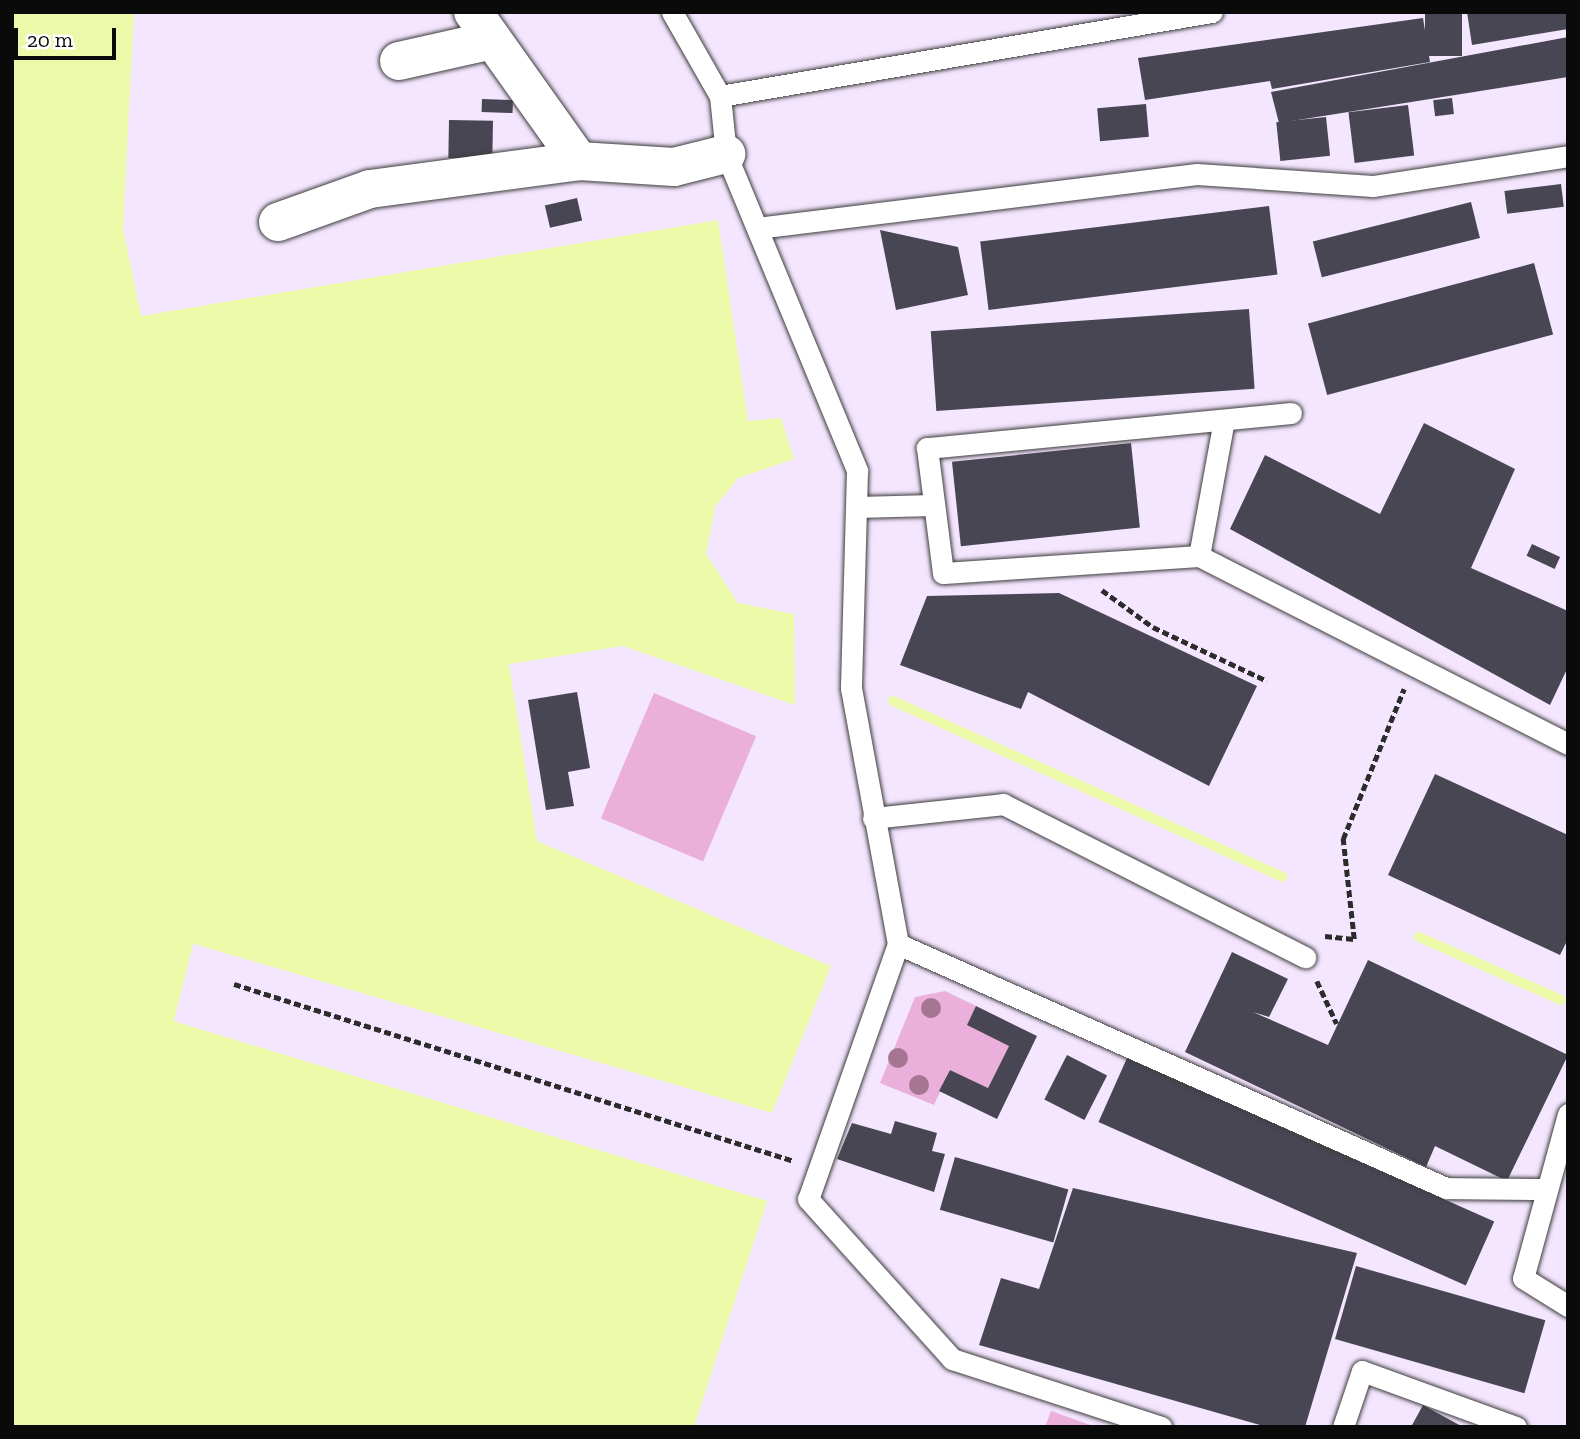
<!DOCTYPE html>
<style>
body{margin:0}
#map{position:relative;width:1580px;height:1439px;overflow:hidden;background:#f5e6ff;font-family:"Zilla Slab",serif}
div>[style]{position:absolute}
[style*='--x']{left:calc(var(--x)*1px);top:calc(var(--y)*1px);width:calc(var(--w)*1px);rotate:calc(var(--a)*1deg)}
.green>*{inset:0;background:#eaafdb;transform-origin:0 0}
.water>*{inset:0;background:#ecf9a9}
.pier>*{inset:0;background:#f5e6ff}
.stream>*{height:10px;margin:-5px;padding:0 5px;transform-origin:5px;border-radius:5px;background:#ecf9a9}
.building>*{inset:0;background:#484653;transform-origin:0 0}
.path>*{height:4.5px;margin-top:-2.25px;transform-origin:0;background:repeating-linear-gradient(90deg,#2c2c2c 0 7px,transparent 0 10.5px)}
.roads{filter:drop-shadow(0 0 2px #3d3d3d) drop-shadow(0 0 2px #3d3d3d)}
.service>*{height:21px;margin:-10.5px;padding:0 10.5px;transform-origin:10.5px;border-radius:10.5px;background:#fff}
.minor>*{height:38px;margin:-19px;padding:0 19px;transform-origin:19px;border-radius:19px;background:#fff}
.trees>*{width:20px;height:20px;margin:-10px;border-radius:50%;background:#a57592}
span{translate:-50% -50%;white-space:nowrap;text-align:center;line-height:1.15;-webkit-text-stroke:7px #fff;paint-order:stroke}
.frame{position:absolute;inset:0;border:14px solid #0a0a0a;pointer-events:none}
.scale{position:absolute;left:14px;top:28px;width:102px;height:32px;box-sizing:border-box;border:4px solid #0a0a0a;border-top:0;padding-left:9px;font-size:21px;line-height:24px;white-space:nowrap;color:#0a0a0a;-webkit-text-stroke:5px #fff;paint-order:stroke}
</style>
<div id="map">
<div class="green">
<i style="left:654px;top:693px;width:111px;height:136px;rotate:23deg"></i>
<i style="clip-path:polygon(945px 991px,976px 1006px,1009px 1046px,988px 1088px,950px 1070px,934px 1105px,880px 1083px,915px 997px)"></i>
<i style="clip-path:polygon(1051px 1411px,1096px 1427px,1045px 1427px)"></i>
</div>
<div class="water">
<i style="clip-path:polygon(12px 12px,134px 12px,123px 228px,141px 316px,718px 220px,748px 421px,781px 418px,794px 459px,738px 478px,715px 507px,706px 554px,738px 603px,794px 614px,795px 705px,623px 646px,509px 664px,537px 841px,831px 966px,772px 1113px,194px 944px,174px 1021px,767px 1201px,694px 1427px,12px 1427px)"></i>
</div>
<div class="pier">
<i style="clip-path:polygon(193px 944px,772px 1113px,196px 948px,178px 1019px,767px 1201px,174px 1021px)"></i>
</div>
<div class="stream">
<i style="--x:893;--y:701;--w:427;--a:24.3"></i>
<i style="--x:1419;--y:937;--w:155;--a:23.9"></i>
</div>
<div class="building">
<i style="left:1425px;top:12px;width:37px;height:44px"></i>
<i style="clip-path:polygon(1467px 12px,1568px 12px,1568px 29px,1472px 45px)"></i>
<i style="clip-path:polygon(1423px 18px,1430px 62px,1272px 89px,1270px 81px,1145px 100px,1138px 58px)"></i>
<i style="clip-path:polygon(1568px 37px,1568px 77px,1279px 123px,1271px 92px)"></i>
<i style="left:1452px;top:98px;width:16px;height:19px;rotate:83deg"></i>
<i style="left:482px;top:99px;width:31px;height:13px;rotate:2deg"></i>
<i style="left:1146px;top:104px;width:33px;height:49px;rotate:85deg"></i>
<i style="left:1408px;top:105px;width:51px;height:60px;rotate:83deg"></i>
<i style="left:1326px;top:117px;width:39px;height:50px;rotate:84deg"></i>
<i style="left:449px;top:120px;width:44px;height:38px;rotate:1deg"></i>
<i style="left:1561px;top:184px;width:23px;height:57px;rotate:83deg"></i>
<i style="left:577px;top:198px;width:23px;height:33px;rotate:77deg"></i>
<i style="left:1471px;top:202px;width:37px;height:163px;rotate:76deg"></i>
<i style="left:1269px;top:206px;width:69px;height:291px;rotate:83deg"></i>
<i style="clip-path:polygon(880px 230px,958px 247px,968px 295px,896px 310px)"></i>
<i style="left:1534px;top:263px;width:74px;height:234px;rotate:75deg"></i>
<i style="left:1249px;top:309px;width:80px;height:319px;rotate:86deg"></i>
<i style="clip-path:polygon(1424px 423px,1515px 469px,1471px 568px,1568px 611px,1568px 667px,1550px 705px,1230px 529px,1265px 455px,1380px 514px)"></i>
<i style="left:1131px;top:443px;width:85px;height:180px;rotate:84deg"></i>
<i style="left:1532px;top:544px;width:31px;height:13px;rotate:25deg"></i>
<i style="clip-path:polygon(1059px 593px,1257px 686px,1209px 786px,1028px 692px,1021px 709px,900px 665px,927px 596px)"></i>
<i style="clip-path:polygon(577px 692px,590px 768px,568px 772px,574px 806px,546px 810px,528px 700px)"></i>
<i style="clip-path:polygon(1435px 774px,1568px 835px,1568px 939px,1560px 955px,1388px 875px)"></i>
<i style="clip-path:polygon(1232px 952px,1288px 979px,1269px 1017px,1253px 1012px,1328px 1045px,1368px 960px,1568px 1055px,1507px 1181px,1435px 1146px,1426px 1167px,1185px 1052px)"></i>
<i style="clip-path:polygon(976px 1006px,1037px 1036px,997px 1119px,939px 1091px,950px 1070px,988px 1088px,1009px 1046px,967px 1025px)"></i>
<i style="left:1067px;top:1055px;width:45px;height:50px;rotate:27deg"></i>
<i style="left:1127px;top:1058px;width:402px;height:70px;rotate:24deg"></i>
<i style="clip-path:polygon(895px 1121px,937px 1133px,932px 1151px,945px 1154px,934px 1192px,837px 1159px,852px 1123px,891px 1134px)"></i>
<i style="left:955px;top:1157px;width:118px;height:55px;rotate:16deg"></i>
<i style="clip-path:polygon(1073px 1188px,1357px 1253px,1305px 1427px,1267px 1427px,979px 1345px,1001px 1278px,1039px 1289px)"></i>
<i style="left:1356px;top:1266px;width:197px;height:76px;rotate:16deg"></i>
<i style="clip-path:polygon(1423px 1405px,1463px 1427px,1411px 1427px)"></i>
</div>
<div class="path">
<i style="--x:1102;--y:590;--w:63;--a:36"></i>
<i style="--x:1153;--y:627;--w:126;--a:25.3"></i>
<i style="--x:1325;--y:936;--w:29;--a:6"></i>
<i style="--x:1354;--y:939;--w:101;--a:-96.3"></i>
<i style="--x:1343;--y:839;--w:162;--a:-67.9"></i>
<i style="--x:1317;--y:981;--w:47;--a:65.1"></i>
<i style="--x:234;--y:984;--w:587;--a:17.54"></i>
</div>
<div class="roads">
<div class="service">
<i style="--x:672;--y:12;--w:97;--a:60.3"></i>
<i style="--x:720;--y:96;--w:58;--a:84.1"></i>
<i style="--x:726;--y:154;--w:343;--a:67.5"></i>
<i style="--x:857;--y:471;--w:217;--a:91.6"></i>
<i style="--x:851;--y:688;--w:260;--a:79.6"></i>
<i style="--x:898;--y:944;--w:270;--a:109.4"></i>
<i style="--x:808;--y:1199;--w:215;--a:48"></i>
<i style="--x:952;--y:1359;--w:220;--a:18"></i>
<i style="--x:720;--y:96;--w:499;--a:-9.7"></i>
<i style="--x:757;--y:228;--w:443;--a:-7"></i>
<i style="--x:1197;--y:174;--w:176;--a:3.9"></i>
<i style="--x:1373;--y:186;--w:197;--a:-8.7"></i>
<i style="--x:1291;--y:413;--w:366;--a:174.5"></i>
<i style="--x:927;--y:448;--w:126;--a:82.7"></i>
<i style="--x:943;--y:573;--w:257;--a:-3.8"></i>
<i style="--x:1199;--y:556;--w:414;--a:27"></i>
<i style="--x:857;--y:507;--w:76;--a:-1.5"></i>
<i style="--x:1199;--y:556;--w:138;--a:-79.6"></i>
<i style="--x:873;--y:818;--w:131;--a:-6.1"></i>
<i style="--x:1003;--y:804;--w:339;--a:26.9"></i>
<i style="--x:898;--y:944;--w:600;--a:24"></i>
<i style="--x:1446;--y:1188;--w:101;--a:0.6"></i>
<i style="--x:1568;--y:1114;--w:170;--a:105.3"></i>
<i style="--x:1523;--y:1278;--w:53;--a:31.9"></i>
<i style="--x:1343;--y:1427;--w:59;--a:-71.3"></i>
<i style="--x:1362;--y:1371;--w:164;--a:20"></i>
</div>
<div class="minor">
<i style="--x:473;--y:12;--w:183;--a:54.6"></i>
<i style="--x:579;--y:161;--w:95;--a:3.6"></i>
<i style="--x:674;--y:167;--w:54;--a:-14"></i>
<i style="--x:399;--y:61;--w:96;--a:-12.6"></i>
<i style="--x:278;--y:222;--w:98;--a:-19.7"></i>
<i style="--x:370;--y:189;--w:211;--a:-7.6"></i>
</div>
</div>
<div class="trees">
<i style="left:931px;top:1008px"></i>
<i style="left:898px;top:1058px"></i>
<i style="left:919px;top:1085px"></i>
</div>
<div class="frame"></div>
<div class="scale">20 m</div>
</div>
